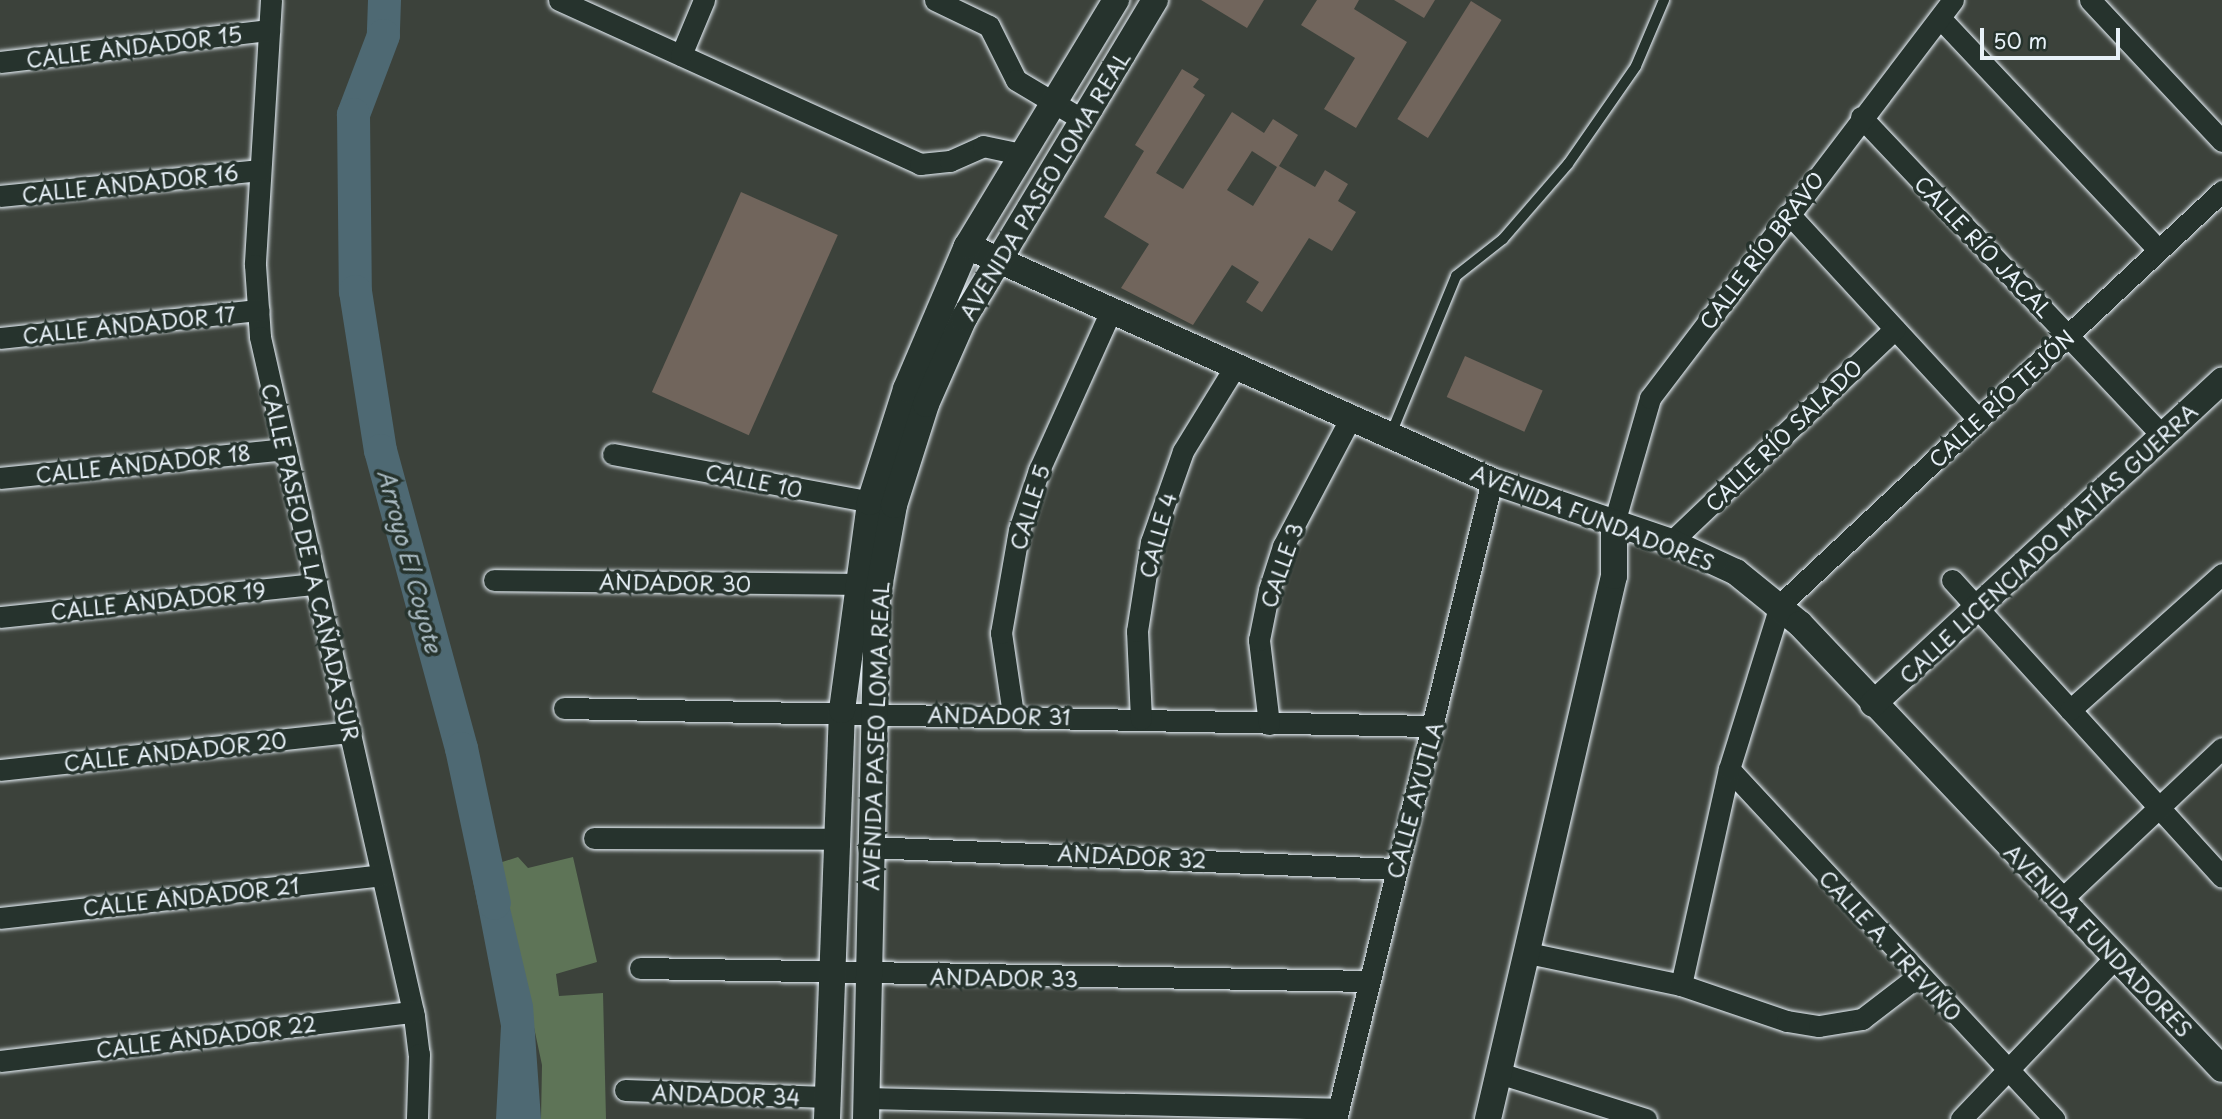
<!DOCTYPE html>
<meta charset="utf-8">
<style>
body{margin:0}
#map{position:relative;width:2222px;height:1119px;overflow:hidden;background:#3c423b;font-family:"Playpen Sans",sans-serif}
div>[style]{position:absolute}
[style*='--x']{left:calc(var(--x)*1px);top:calc(var(--y)*1px);width:calc(var(--w)*1px);rotate:calc(var(--a)*1deg)}
.green>*{inset:0;background:#5e7457}
.water>*{inset:0;background:#4e6973}
.river>*{height:33px;margin:-16.5px;padding:0 16.5px;transform-origin:16.5px;border-radius:16.5px;background:#4e6973}
.building>*{inset:0;background:#71655c;transform-origin:0 0}
.roads{filter:drop-shadow(0 0 2px #e8f1f8) drop-shadow(0 0 2px #e8f1f8)}
.service>*{height:10px;margin:-5px;padding:0 5px;transform-origin:5px;border-radius:5px;background:#26332d}
.minor>*{height:21px;margin:-10.5px;padding:0 10.5px;transform-origin:10.5px;border-radius:10.5px;background:#26332d}
.tertiary>*{height:26px;margin:-13px;padding:0 13px;transform-origin:13px;border-radius:13px;background:#26332d}
span{translate:-50% -50%;white-space:nowrap;text-align:center;line-height:1.15;-webkit-text-stroke:7px #26332d;paint-order:stroke}
.street-label{font-size:21px;color:#e8f1f8}
.water-label{font-size:23px;color:#aabbc3;font-style:italic}
.scale{position:absolute;left:1980px;top:28px;width:140px;height:32px;box-sizing:border-box;border:4px solid #e8f1f8;border-top:0;padding-left:9px;font-size:21px;line-height:24px;white-space:nowrap;color:#e8f1f8;-webkit-text-stroke:5px #26332d;paint-order:stroke}
</style>
<div id="map">
<div class="green">
<i style="clip-path:polygon(518px 857px,528px 868px,573px 857px,597px 962px,556px 974px,559px 996px,603px 993px,606px 1119px,541px 1119px,542px 1065px,499px 863px)"></i>
</div>
<div class="water">
<i style="clip-path:polygon(498px 857px,533px 1005px,541px 1119px,496px 1119px,501px 1026px,470px 865px)"></i>
</div>
<div class="river">
<i style="--x:384;--y:0;--w:35;--a:92"></i>
<i style="--x:383;--y:35;--w:85;--a:110.8"></i>
<i style="--x:353;--y:114;--w:177;--a:89.4"></i>
<i style="--x:355;--y:291;--w:161;--a:81.1"></i>
<i style="--x:380;--y:450;--w:309;--a:74.8"></i>
<i style="--x:461;--y:748;--w:158;--a:78"></i>
</div>
<div class="building">
<i style="clip-path:polygon(1201px 0,1264px 0,1247px 28px)"></i>
<i style="clip-path:polygon(1317px 0,1359px 0,1354px 9px,1407px 42px,1356px 128px,1324px 109px,1355px 58px,1301px 25px)"></i>
<i style="clip-path:polygon(1394px 0,1435px 0,1424px 18px)"></i>
<i style="left:1471px;top:1px;width:36px;height:139px;rotate:32deg"></i>
<i style="clip-path:polygon(evenodd,1182px 69px,1199px 79px,1193px 87px,1205px 95px,1156px 173px,1183px 189px,1232px 112px,1264px 133px,1273px 119px,1298px 135px,1279px 166px,1315px 187px,1325px 170px,1348px 184px,1338px 201px,1356px 212px,1332px 251px,1309px 238px,1262px 312px,1246px 302px,1259px 282px,1232px 265px,1193px 325px,1121px 288px,1149px 244px,1104px 217px,1144px 151px,1135px 145px,1182px 69px,1252px 151px,1277px 167px,1253px 206px,1227px 190px,1252px 151px)"></i>
<i style="left:741px;top:192px;width:106px;height:219px;rotate:24deg"></i>
<i style="left:1465px;top:356px;width:85px;height:45px;rotate:24deg"></i>
</div>
<div class="roads">
<div class="service">
<i style="--x:1391;--y:434;--w:171;--a:-67.6"></i>
<i style="--x:1456;--y:276;--w:60;--a:-38.2"></i>
<i style="--x:1503;--y:239;--w:99;--a:-49.1"></i>
<i style="--x:1568;--y:164;--w:119;--a:-55.2"></i>
<i style="--x:1636;--y:66;--w:72;--a:-67"></i>
</div>
<div class="minor">
<i style="--x:271;--y:0;--w:265;--a:93.5"></i>
<i style="--x:255;--y:265;--w:72;--a:86"></i>
<i style="--x:260;--y:337;--w:696;--a:77.22"></i>
<i style="--x:414;--y:1016;--w:38;--a:83"></i>
<i style="--x:419;--y:1054;--w:65;--a:91.8"></i>
<i style="--x:559;--y:0;--w:397;--a:24.4"></i>
<i style="--x:920;--y:164;--w:30;--a:-6"></i>
<i style="--x:950;--y:161;--w:36;--a:-24"></i>
<i style="--x:983;--y:146;--w:39;--a:12"></i>
<i style="--x:935;--y:0;--w:60;--a:25.7"></i>
<i style="--x:989;--y:26;--w:60;--a:63.4"></i>
<i style="--x:1016;--y:80;--w:78;--a:30.8"></i>
<i style="--x:2090;--y:0;--w:193;--a:46.9"></i>
<i style="--x:1940;--y:18;--w:318;--a:46.7"></i>
<i style="--x:681;--y:55;--w:60;--a:-67.3"></i>
<i style="--x:0;--y:62;--w:271;--a:-6.8"></i>
<i style="--x:1861;--y:117;--w:439;--a:46.6"></i>
<i style="--x:0;--y:196;--w:261;--a:-5.7"></i>
<i style="--x:1789;--y:214;--w:279;--a:47.3"></i>
<i style="--x:0;--y:338;--w:260;--a:-6.2"></i>
<i style="--x:613;--y:454;--w:275;--a:10.5"></i>
<i style="--x:0;--y:478;--w:287;--a:-5.8"></i>
<i style="--x:1614;--y:523;--w:130;--a:-73.9"></i>
<i style="--x:1650;--y:398;--w:500;--a:-52.72"></i>
<i style="--x:1671;--y:542;--w:309;--a:-43.6"></i>
<i style="--x:494;--y:580;--w:361;--a:0.6"></i>
<i style="--x:1952;--y:580;--w:401;--a:47.7"></i>
<i style="--x:0;--y:617;--w:318;--a:-6"></i>
<i style="--x:564;--y:708;--w:869;--a:1.19"></i>
<i style="--x:2070;--y:710;--w:204;--a:-41.8"></i>
<i style="--x:1013;--y:714;--w:82;--a:-98.4"></i>
<i style="--x:1001;--y:633;--w:105;--a:-80.1"></i>
<i style="--x:1019;--y:530;--w:63;--a:-71.6"></i>
<i style="--x:1039;--y:470;--w:172;--a:-65.7"></i>
<i style="--x:1141;--y:719;--w:88;--a:-92.6"></i>
<i style="--x:1137;--y:631;--w:90;--a:-81.1"></i>
<i style="--x:1151;--y:542;--w:96;--a:-70.6"></i>
<i style="--x:1183;--y:451;--w:97;--a:-58.4"></i>
<i style="--x:1269;--y:724;--w:85;--a:-96.8"></i>
<i style="--x:1259;--y:640;--w:51;--a:-78.7"></i>
<i style="--x:1269;--y:590;--w:46;--a:-72.3"></i>
<i style="--x:1283;--y:546;--w:144;--a:-62.2"></i>
<i style="--x:1729;--y:769;--w:478;--a:47.1"></i>
<i style="--x:0;--y:770;--w:352;--a:-6.2"></i>
<i style="--x:594;--y:838;--w:240;--a:0.2"></i>
<i style="--x:868;--y:847;--w:527;--a:2.39"></i>
<i style="--x:2064;--y:897;--w:217;--a:-43.3"></i>
<i style="--x:0;--y:918;--w:384;--a:-6.4"></i>
<i style="--x:1528;--y:953;--w:156;--a:11.8"></i>
<i style="--x:1681;--y:985;--w:112;--a:18.8"></i>
<i style="--x:1787;--y:1021;--w:32;--a:9"></i>
<i style="--x:1819;--y:1026;--w:44;--a:-9.2"></i>
<i style="--x:1862;--y:1019;--w:71;--a:-37.5"></i>
<i style="--x:640;--y:968;--w:729;--a:1.02"></i>
<i style="--x:1681;--y:985;--w:221;--a:-77.5"></i>
<i style="--x:1729;--y:769;--w:172;--a:-72.7"></i>
<i style="--x:1780;--y:605;--w:606;--a:-43.13"></i>
<i style="--x:0;--y:1061;--w:416;--a:-6.8"></i>
<i style="--x:1499;--y:1073;--w:154;--a:17.4"></i>
<i style="--x:625;--y:1090;--w:202;--a:2"></i>
<i style="--x:866;--y:1098;--w:472;--a:1.3"></i>
<i style="--x:1336;--y:1119;--w:657;--a:-76.26"></i>
<i style="--x:1961;--y:1119;--w:224;--a:-46.3"></i>
</div>
<div class="tertiary">
<i style="--x:967;--y:246;--w:575;--a:24.11"></i>
<i style="--x:1492;--y:481;--w:189;--a:18.8"></i>
<i style="--x:1671;--y:542;--w:72;--a:24.8"></i>
<i style="--x:1736;--y:572;--w:82;--a:39.1"></i>
<i style="--x:1800;--y:624;--w:613;--a:46.52"></i>
<i style="--x:1873;--y:704;--w:476;--a:-42.8"></i>
<i style="--x:827;--y:1119;--w:409;--a:-87.9"></i>
<i style="--x:842;--y:710;--w:210;--a:-82.3"></i>
<i style="--x:870;--y:502;--w:119;--a:-72.3"></i>
<i style="--x:906;--y:389;--w:155;--a:-66.9"></i>
<i style="--x:967;--y:246;--w:288;--a:-58.8"></i>
<i style="--x:866;--y:1119;--w:520;--a:-88.79"></i>
<i style="--x:877;--y:599;--w:96;--a:-79.7"></i>
<i style="--x:894;--y:505;--w:106;--a:-72.4"></i>
<i style="--x:926;--y:404;--w:94;--a:-66.2"></i>
<i style="--x:964;--y:318;--w:371;--a:-59"></i>
<i style="--x:1488;--y:1119;--w:557;--a:-76.94"></i>
<i style="--x:1614;--y:576;--w:53;--a:-90"></i>
</div>
</div>
<div class="street-label">
<span style="left:134px;top:46px;rotate:-7deg">CALLE ANDADOR 15</span>
<span style="left:130px;top:183px;rotate:-6deg">CALLE ANDADOR 16</span>
<span style="left:1044px;top:185px;rotate:-59deg">AVENIDA PASEO LOMA REAL</span>
<span style="left:1984px;top:246px;rotate:46deg">CALLE RÍO JACAL</span>
<span style="left:1761px;top:250px;rotate:-53deg">CALLE RÍO BRAVO</span>
<span style="left:129px;top:324px;rotate:-6deg">CALLE ANDADOR 17</span>
<span style="left:2001px;top:398px;rotate:-43deg">CALLE RÍO TEJÓN</span>
<span style="left:1783px;top:435px;rotate:-44deg">CALLE RÍO SALADO</span>
<span style="left:143px;top:463px;rotate:-6deg">CALLE ANDADOR 18</span>
<span style="left:754px;top:480px;rotate:11deg">CALLE 10</span>
<span style="left:1029px;top:507px;rotate:-73deg">CALLE 5</span>
<span style="left:1593px;top:517px;rotate:21deg">AVENIDA FUNDADORES</span>
<span style="left:1157px;top:535px;rotate:-75deg">CALLE 4</span>
<span style="left:2048px;top:543px;rotate:-43deg">CALLE LICENCIADO MATÍAS GUERRA</span>
<span style="left:311px;top:562px;rotate:77deg">CALLE PASEO DE LA CAÑADA SUR</span>
<span style="left:1281px;top:565px;rotate:-71deg">CALLE 3</span>
<span style="left:675px;top:582px;rotate:1deg">ANDADOR 30</span>
<span style="left:158px;top:600px;rotate:-6deg">CALLE ANDADOR 19</span>
<span style="left:999px;top:715px;rotate:1deg">ANDADOR 31</span>
<span style="left:875px;top:736px;rotate:-88deg">AVENIDA PASEO LOMA REAL</span>
<span style="left:175px;top:751px;rotate:-6deg">CALLE ANDADOR 20</span>
<span style="left:1414px;top:800px;rotate:-75deg">CALLE AYUTLA</span>
<span style="left:1132px;top:856px;rotate:3deg">ANDADOR 32</span>
<span style="left:191px;top:896px;rotate:-6deg">CALLE ANDADOR 21</span>
<span style="left:2099px;top:940px;rotate:46deg">AVENIDA FUNDADORES</span>
<span style="left:1891px;top:945px;rotate:47deg">CALLE A. TREVIÑO</span>
<span style="left:1004px;top:977px;rotate:1deg">ANDADOR 33</span>
<span style="left:206px;top:1036px;rotate:-7deg">CALLE ANDADOR 22</span>
<span style="left:726px;top:1094px;rotate:2deg">ANDADOR 34</span>
</div>
<div class="water-label">
<span style="left:410px;top:561px;rotate:75deg">Arroyo El Coyote</span>
</div>
<div class="scale">50 m</div>
</div>
